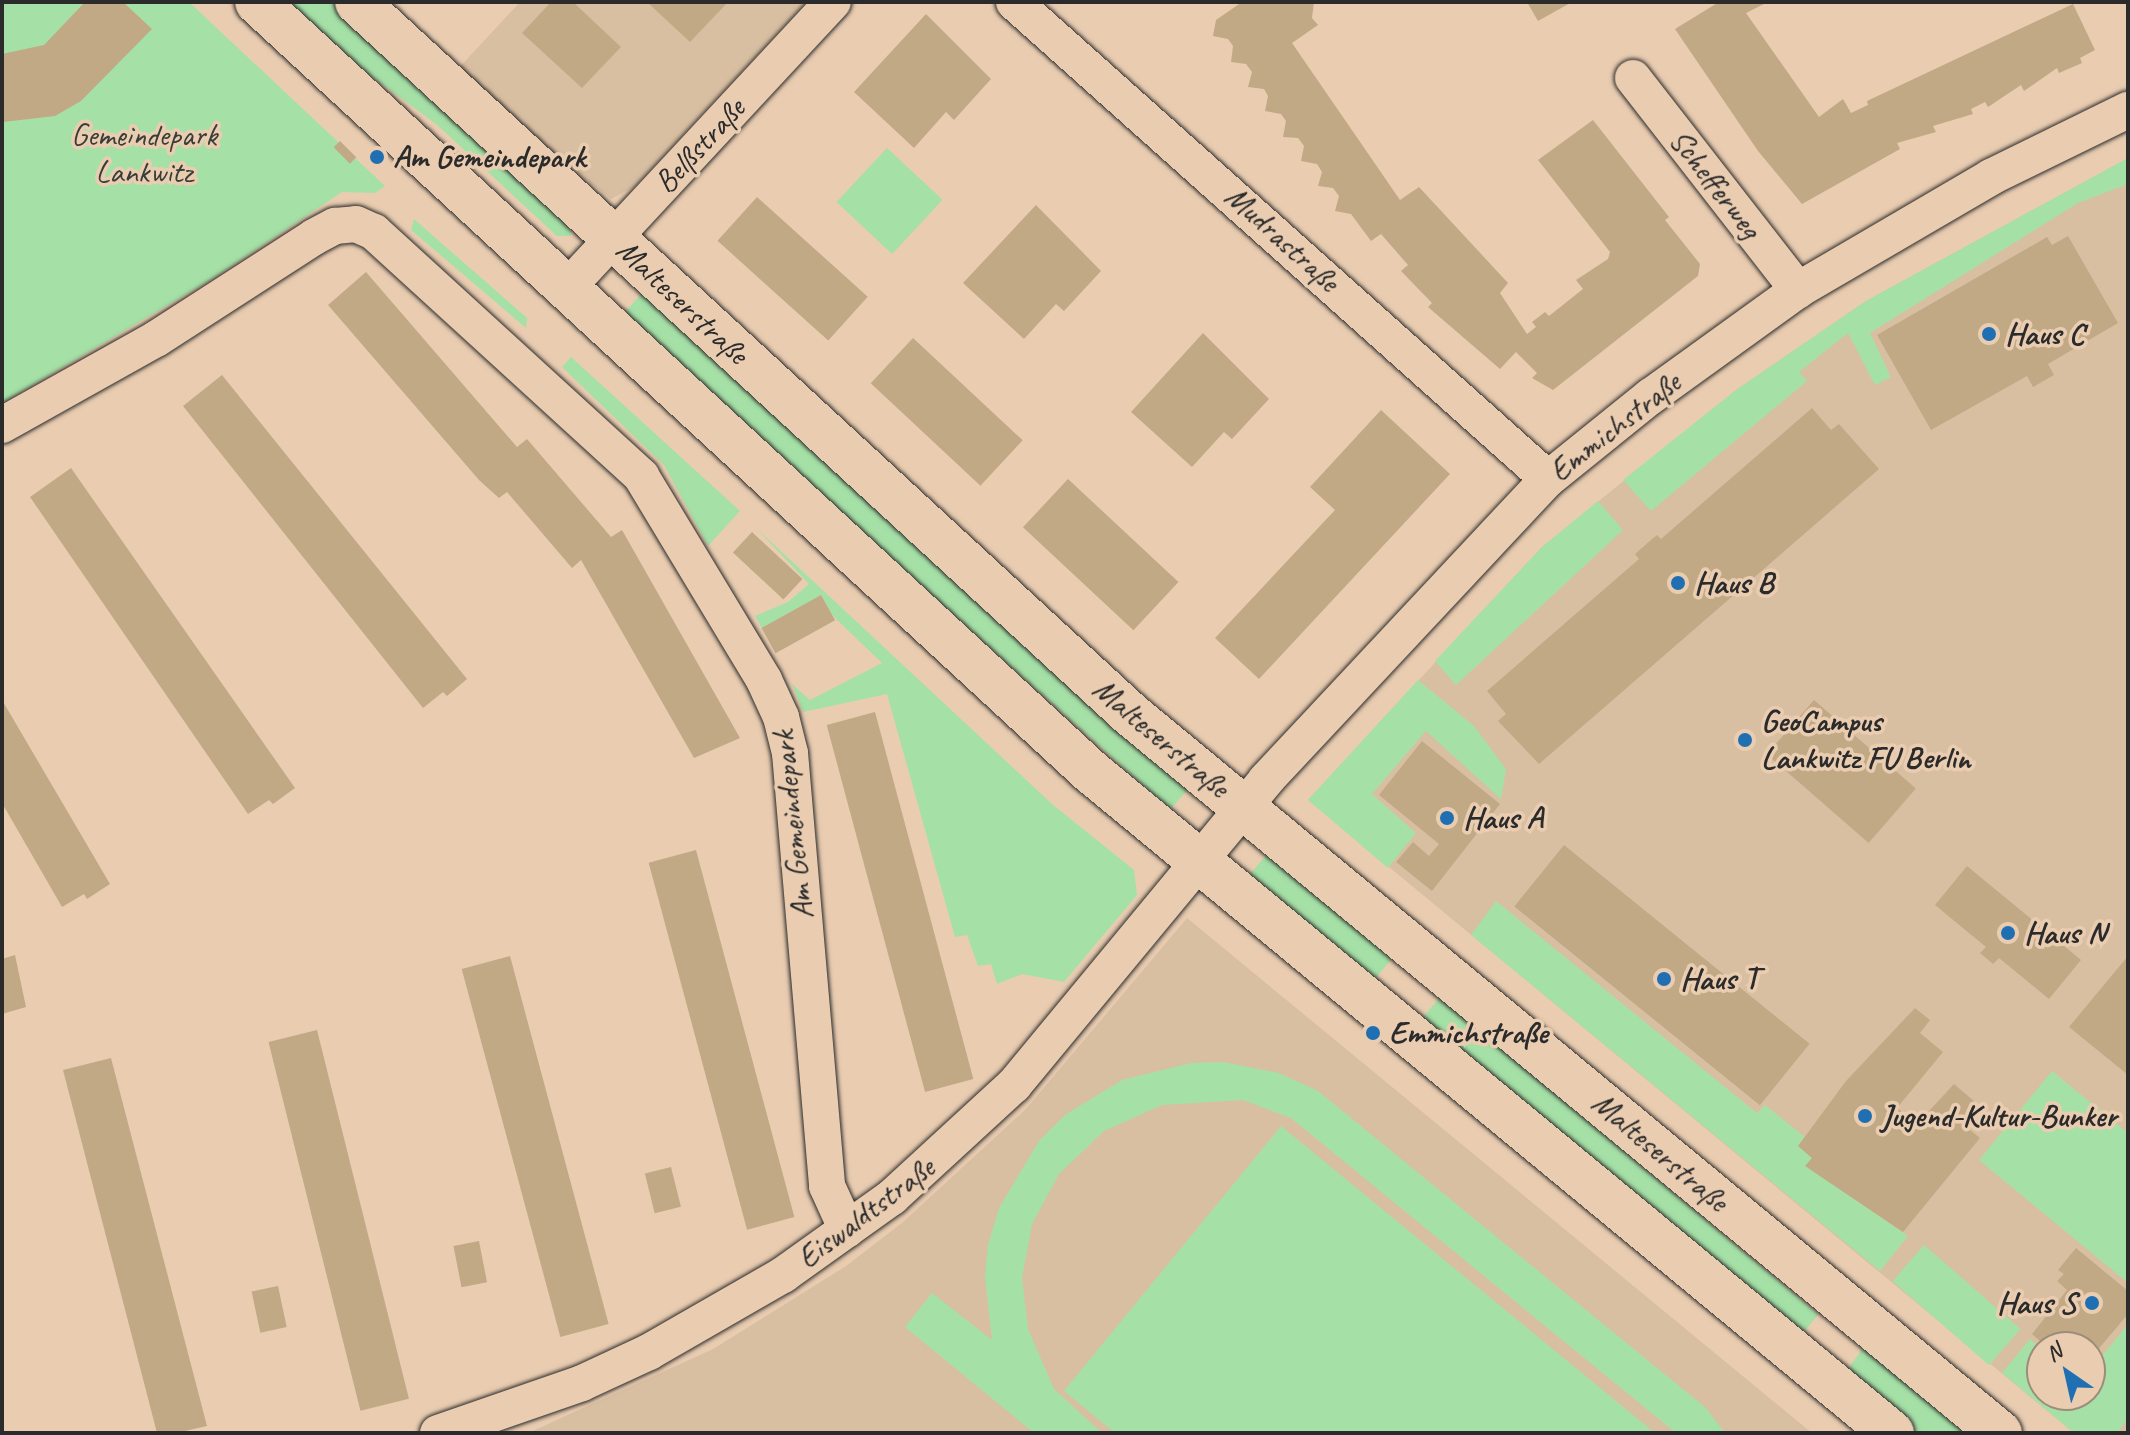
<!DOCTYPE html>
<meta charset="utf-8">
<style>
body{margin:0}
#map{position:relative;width:2130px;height:1435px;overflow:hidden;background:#eacdb1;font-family:Caveat,sans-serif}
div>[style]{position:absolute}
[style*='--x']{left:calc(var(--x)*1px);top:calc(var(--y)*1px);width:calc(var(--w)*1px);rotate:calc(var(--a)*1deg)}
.built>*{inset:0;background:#d9bfa2}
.green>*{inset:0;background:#a5e0a6;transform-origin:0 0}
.building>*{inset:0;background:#c0a984;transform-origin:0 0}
.roads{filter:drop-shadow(0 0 2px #2b2b2b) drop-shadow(0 0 2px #2b2b2b)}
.minor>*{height:36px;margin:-18px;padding:0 18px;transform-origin:18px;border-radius:18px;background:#eacdb1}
.secondary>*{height:44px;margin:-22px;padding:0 22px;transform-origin:22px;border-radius:22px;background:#eacdb1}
.dots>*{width:22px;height:22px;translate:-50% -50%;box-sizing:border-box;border:4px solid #eacdb1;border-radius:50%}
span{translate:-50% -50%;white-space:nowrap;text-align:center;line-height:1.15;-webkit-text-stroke:7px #eacdb1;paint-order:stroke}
.park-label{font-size:32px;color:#373d37}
.street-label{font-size:32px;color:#2b2b2b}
.poi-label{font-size:32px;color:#2b2b2b;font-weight:700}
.left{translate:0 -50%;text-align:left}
.right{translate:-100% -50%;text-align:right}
.frame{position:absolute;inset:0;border:4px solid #2b2b2b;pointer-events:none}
.north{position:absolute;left:2026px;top:1331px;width:80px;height:80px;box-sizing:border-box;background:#eacdb1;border:2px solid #9e8c7b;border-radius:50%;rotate:326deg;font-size:22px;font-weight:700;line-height:32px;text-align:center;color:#2b2b2b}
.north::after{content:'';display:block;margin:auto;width:28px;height:36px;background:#1f6fb2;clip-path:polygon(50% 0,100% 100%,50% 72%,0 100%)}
</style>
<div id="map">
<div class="built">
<i style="clip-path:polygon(520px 2px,806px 2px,634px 187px,611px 199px,587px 180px,580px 188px,455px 72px)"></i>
<i style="clip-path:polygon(evenodd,2128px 158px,2128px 1433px,2074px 1433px,1308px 800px,1542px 547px,1736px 390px,1866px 301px,2128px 158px,2042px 1347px,2090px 1347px,2090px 1395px,2042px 1395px,2042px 1347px)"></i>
<i style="clip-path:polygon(1187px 918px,1812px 1433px,528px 1433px,713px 1349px,846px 1266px,903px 1222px,1026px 1109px)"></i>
</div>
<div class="green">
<i style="clip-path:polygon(2px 2px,189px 2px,385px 186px,375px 193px,342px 192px,212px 279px,2px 403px)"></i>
<i style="clip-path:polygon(283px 2px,331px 2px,570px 223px,571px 236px,557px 236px,436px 124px,340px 53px)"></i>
<i style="left:887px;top:148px;width:76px;height:74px;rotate:43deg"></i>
<i style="clip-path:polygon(2128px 158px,2128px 184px,2078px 203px,1870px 333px,1891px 377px,1875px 385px,1848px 333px,1799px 372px,1807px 381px,1651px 511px,1623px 480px,1736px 390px,1866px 301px)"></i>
<i style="clip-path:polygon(414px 219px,527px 318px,526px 328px,411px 230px)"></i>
<i style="left:643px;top:292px;width:738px;height:32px;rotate:42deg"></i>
<i style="clip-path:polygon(571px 357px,740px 511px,708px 546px,664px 465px,562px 367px)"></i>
<i style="clip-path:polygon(1598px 501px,1623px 530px,1456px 685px,1435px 661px,1542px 547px)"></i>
<i style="clip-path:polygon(756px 528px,1052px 804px,1134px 870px,1137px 895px,1064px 982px,1022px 974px,997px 984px,991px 964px,978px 966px,967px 935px,955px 937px,887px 694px,803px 712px,792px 684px,810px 700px,882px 663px,832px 615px,821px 595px,762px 628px,755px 616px,788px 602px,809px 584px)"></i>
<i style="clip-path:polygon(1418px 680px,1474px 726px,1506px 769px,1501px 799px,1426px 731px,1372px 794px,1416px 833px,1388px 868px,1308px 800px)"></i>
<i style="left:1267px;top:854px;width:163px;height:33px;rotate:40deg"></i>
<i style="clip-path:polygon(1496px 901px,1757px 1113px,1765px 1105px,1805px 1137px,1798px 1146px,1812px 1158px,1806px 1166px,1908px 1236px,1880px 1271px,1471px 935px)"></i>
<i style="left:1440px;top:997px;width:494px;height:29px;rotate:40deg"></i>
<i style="clip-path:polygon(1223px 1062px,1279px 1073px,1318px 1091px,1706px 1408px,1725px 1433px,1676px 1433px,1291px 1118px,1243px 1100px,1162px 1105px,1104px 1131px,1059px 1174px,1032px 1224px,1022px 1278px,1028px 1329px,1054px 1389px,1102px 1433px,1034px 1433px,905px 1327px,932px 1293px,992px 1340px,985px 1277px,988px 1245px,999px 1208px,1039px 1141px,1065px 1115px,1122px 1080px,1191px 1063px)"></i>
<i style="clip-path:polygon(2052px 1071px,2128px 1133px,2128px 1283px,1979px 1160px)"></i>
<i style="clip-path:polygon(1281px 1126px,1655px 1433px,1115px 1433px,1064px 1391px)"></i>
<i style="left:1924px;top:1245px;width:128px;height:48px;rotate:41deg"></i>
<i style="clip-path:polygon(2128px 1324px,2128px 1419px,2117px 1433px,2074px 1433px,2002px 1373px,2030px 1339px,2042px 1349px,2042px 1395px,2090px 1395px,2090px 1371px)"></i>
<i style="clip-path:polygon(1863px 1348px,1970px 1433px,1918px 1433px,1845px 1373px)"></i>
</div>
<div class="building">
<i style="clip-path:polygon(85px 2px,123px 2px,152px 29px,81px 101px,55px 116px,3px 122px,2px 54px,44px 45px)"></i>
<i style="clip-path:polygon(551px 2px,573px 2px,621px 47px,582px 88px,522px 33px)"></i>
<i style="clip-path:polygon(647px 2px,728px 2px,690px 42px)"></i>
<i style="clip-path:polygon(1242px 2px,1314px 2px,1312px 18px,1318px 25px,1292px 43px,1400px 200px,1419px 187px,1508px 283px,1500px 293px,1527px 334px,1536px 327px,1532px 322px,1545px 312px,1549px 316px,1583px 289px,1576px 280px,1608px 259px,1610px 252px,1538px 160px,1593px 120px,1669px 217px,1665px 220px,1700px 264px,1698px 276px,1553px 390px,1532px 378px,1537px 373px,1516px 352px,1500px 369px,1428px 307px,1432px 303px,1401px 271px,1408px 265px,1381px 234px,1371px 241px,1351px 214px,1335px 211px,1339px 196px,1333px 188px,1318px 186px,1322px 172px,1317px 164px,1301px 161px,1304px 146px,1298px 138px,1283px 137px,1286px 121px,1281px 114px,1265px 111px,1268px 96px,1264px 89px,1248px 87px,1252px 72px,1246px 64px,1231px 62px,1233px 46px,1228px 39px,1213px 36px,1216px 20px)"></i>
<i style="clip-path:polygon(1527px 2px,1572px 2px,1538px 21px)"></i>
<i style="clip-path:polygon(1719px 2px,1768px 2px,1746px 13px,1819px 117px,1843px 99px,1851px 113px,1868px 105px,1867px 101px,2073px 4px,2095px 50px,2080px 58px,2082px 63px,2059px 73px,2057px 68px,2024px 91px,2021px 85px,1988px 107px,1985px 102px,1971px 109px,1973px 114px,1933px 126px,1936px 132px,1897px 143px,1900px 149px,1802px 204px,1758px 151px,1675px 29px)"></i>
<i style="clip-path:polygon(926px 14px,991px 79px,954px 120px,946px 112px,914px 148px,854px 92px)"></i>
<i style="left:340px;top:141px;width:23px;height:9px;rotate:45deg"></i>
<i style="left:757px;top:197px;width:149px;height:59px;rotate:42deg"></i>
<i style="clip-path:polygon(1036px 205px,1101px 271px,1064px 311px,1056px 304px,1024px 339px,963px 283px)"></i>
<i style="clip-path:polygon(2068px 236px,2118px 323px,2048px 364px,2054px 375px,2033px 387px,2027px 376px,1931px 430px,1877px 335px,2047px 237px,2052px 245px)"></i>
<i style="clip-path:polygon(366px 272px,517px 447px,527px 439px,611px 537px,622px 530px,740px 738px,694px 758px,581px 560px,572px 568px,507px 492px,499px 498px,479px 480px,328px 305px)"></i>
<i style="clip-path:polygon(1203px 333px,1269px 399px,1232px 439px,1224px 432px,1192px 467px,1131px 412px)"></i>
<i style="left:913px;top:338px;width:150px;height:62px;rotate:43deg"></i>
<i style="clip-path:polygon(222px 375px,467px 679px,447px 696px,443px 692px,423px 708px,183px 406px)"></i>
<i style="clip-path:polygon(1812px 408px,1831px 430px,1839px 424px,1879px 469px,1539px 764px,1498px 721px,1506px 714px,1487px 691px,1639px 559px,1635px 554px,1652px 539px,1657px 535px,1661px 539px)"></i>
<i style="clip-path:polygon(1381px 410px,1450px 474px,1259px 679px,1215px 638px,1335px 510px,1310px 487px)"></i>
<i style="clip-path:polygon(71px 468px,295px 788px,273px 804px,269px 800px,248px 814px,30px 497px)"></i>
<i style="left:1068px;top:479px;width:151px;height:66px;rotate:43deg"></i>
<i style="left:752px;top:532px;width:69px;height:28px;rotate:43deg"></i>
<i style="left:821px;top:595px;width:29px;height:68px;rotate:61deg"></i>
<i style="clip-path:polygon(2px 700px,110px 884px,87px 899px,84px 894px,62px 907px,2px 803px)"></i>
<i style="left:1814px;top:700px;width:135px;height:72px;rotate:41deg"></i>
<i style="left:875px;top:712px;width:380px;height:50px;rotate:75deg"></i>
<i style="clip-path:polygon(1422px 741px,1500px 804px,1432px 891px,1396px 862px,1413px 842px,1429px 856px,1439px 844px,1379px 795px)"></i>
<i style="left:1564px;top:845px;width:316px;height:79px;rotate:39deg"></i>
<i style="left:696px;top:850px;width:380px;height:49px;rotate:75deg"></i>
<i style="clip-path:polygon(1967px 866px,2081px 960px,2049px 999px,1999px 958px,1993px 964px,1980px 953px,1986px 947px,1935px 905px)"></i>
<i style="clip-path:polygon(15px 955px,26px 1007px,2px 1014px,2px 959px)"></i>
<i style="left:510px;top:956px;width:381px;height:50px;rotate:75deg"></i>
<i style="clip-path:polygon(2128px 956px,2128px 1075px,2069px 1027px)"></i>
<i style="clip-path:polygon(1915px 1008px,1930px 1020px,1920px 1033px,1943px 1052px,1897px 1108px,1917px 1124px,1954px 1084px,1981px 1107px,1965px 1126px,1980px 1138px,1903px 1232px,1805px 1166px,1812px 1158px,1798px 1146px,1846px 1081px)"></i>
<i style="left:317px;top:1030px;width:380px;height:50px;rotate:76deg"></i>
<i style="clip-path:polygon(111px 1058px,207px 1426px,176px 1433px,157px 1433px,63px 1070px)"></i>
<i style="left:671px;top:1167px;width:41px;height:27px;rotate:76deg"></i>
<i style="left:479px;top:1241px;width:42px;height:26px;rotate:79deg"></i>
<i style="clip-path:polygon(2076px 1248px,2128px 1291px,2128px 1314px,2090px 1359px,2090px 1347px,2047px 1347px,2032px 1334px,2067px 1290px,2057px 1281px,2064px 1274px,2058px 1270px)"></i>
<i style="left:278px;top:1286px;width:42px;height:27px;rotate:78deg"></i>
</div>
<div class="roads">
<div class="minor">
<i style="--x:1014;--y:2;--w:716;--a:41.77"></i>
<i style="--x:1633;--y:78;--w:269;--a:52.1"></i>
<i style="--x:566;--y:289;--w:392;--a:-47.1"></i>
<i style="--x:2;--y:425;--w:176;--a:-29.2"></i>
<i style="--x:156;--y:339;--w:188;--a:-32.8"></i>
<i style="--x:314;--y:237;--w:24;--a:-28"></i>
<i style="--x:335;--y:226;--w:21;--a:-5"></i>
<i style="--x:356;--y:224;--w:20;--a:24"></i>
<i style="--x:374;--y:232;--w:362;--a:42.4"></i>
<i style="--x:641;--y:476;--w:238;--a:58.9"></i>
<i style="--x:764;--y:680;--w:41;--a:65.3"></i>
<i style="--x:781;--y:717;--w:37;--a:76"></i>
<i style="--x:790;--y:753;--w:435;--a:85.1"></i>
<i style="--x:827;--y:1186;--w:48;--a:65.6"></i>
<i style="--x:438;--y:1433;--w:152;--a:-19.1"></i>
<i style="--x:582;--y:1383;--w:74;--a:-24.8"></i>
<i style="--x:649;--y:1352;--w:155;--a:-29.9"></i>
<i style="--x:783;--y:1275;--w:134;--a:-35.6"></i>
<i style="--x:892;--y:1197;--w:166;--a:-42.6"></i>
<i style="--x:1014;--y:1085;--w:396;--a:-50.4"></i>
<i style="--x:1266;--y:780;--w:412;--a:-46.9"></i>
<i style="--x:1548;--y:479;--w:132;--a:-38.9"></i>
<i style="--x:1651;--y:396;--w:181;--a:-35.8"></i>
<i style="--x:1798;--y:290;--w:224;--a:-30.3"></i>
<i style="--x:1991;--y:177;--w:153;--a:-26.1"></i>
</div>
<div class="secondary">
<i style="--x:257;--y:2;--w:1134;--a:42.71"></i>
<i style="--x:1090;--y:771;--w:1040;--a:39.54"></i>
<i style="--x:357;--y:2;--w:1050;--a:42.64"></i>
<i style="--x:1129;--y:713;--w:1130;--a:39.58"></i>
</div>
</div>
<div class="dots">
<i style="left:377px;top:157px;background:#1f6fb2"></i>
<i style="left:1989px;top:334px;background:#1f6fb2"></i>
<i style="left:1678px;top:583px;background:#1f6fb2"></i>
<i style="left:1745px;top:740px;background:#1f6fb2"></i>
<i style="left:1447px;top:818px;background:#1f6fb2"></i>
<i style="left:2008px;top:933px;background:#1f6fb2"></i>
<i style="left:1664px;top:979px;background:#1f6fb2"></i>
<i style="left:1373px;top:1033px;background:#1f6fb2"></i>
<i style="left:1865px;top:1116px;background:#1f6fb2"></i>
<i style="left:2092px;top:1303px;background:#1f6fb2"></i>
</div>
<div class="park-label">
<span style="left:144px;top:154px">Gemeindepark<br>Lankwitz</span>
</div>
<div class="street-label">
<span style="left:700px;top:146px;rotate:-47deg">Belßstraße</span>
<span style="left:1715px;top:184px;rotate:52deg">Schefferweg</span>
<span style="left:1282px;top:239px;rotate:42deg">Mudrastraße</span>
<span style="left:682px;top:302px;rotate:43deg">Malteserstraße</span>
<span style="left:1615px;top:427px;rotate:-38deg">Emmichstraße</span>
<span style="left:1161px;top:738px;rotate:40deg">Malteserstraße</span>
<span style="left:793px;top:825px;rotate:-96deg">Am Gemeindepark</span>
<span style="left:1660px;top:1152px;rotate:40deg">Malteserstraße</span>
<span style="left:866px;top:1213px;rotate:-37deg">Eiswaldtstraße</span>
</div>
<div class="poi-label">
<span class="left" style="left:393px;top:157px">Am Gemeindepark</span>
<span class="left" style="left:2005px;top:334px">Haus C</span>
<span class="left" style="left:1694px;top:583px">Haus B</span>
<span class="left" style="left:1761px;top:740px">GeoCampus<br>Lankwitz FU Berlin</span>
<span class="left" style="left:1463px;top:818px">Haus A</span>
<span class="left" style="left:2024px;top:933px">Haus N</span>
<span class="left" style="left:1680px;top:979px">Haus T</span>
<span class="left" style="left:1389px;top:1033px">Emmichstraße</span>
<span class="left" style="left:1881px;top:1116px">Jugend-Kultur-Bunker</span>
<span class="right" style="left:2076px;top:1303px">Haus S</span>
</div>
<div class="frame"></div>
<div class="north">N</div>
</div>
